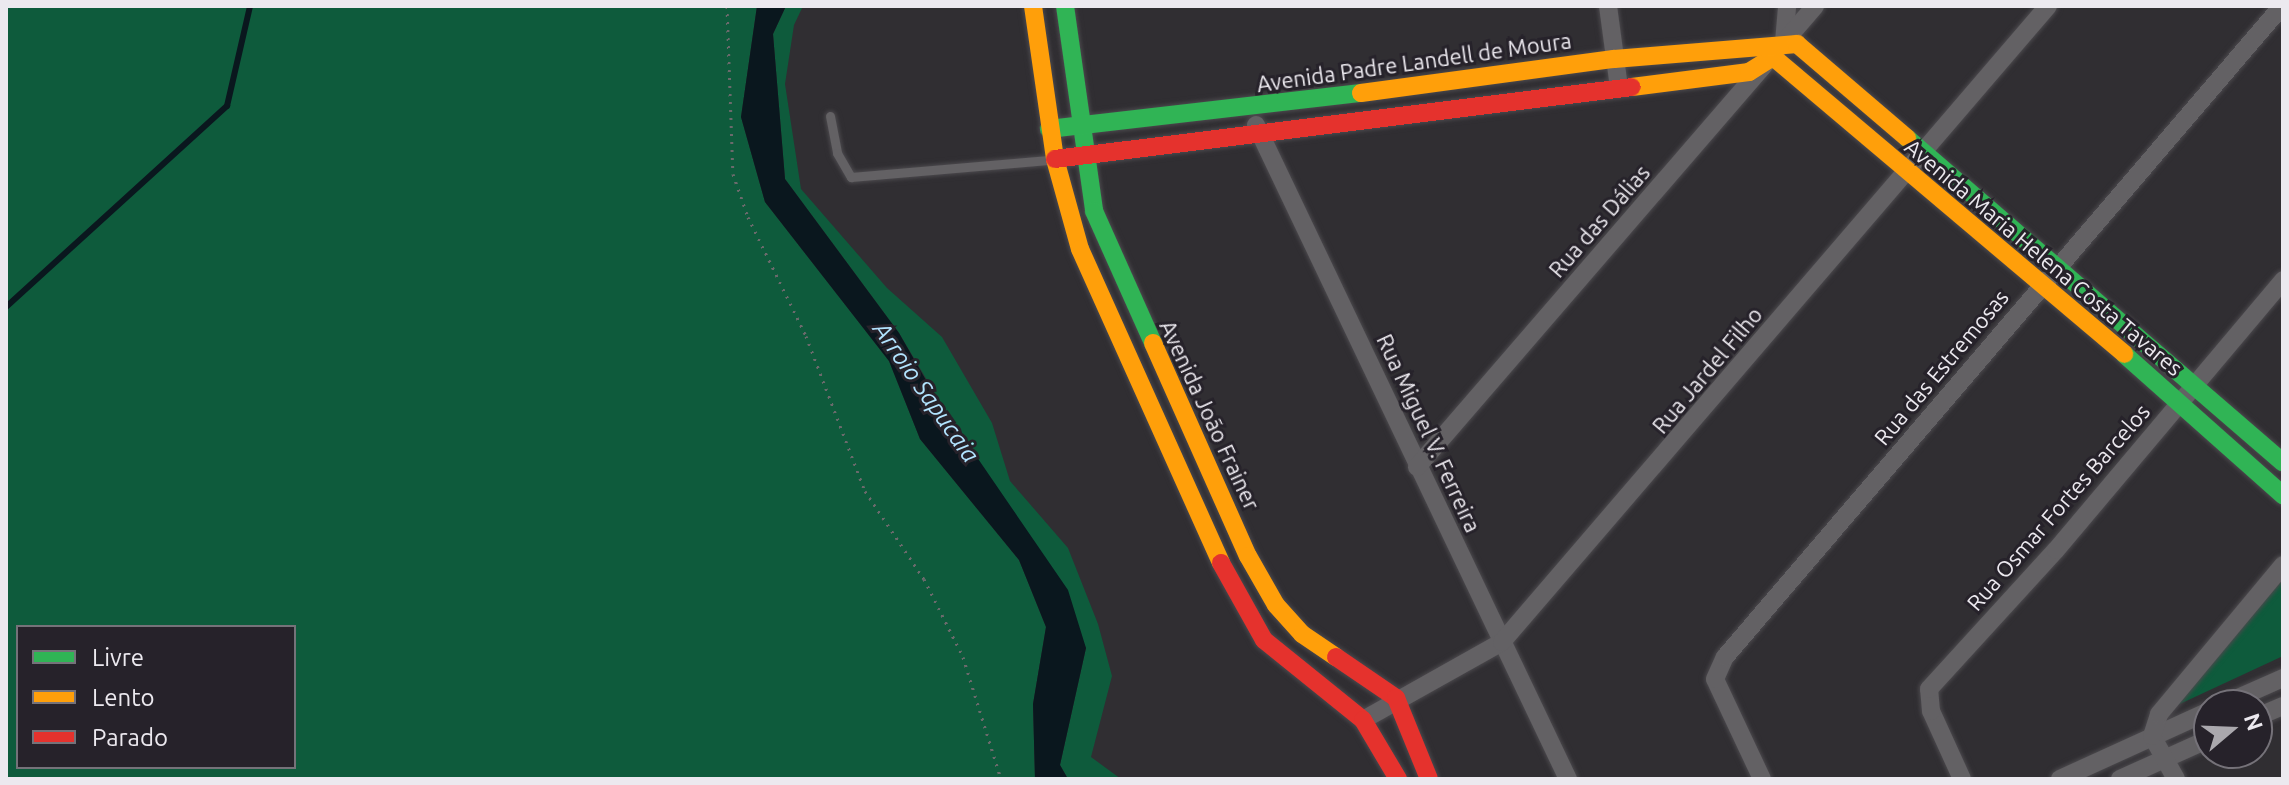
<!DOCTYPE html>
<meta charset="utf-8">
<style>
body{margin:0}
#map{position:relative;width:2289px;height:785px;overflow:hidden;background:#302e32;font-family:Ubuntu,sans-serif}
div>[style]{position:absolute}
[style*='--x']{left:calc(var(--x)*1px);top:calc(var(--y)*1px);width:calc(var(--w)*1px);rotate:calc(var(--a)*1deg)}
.green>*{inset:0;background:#0e5b3c}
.water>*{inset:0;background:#0a171e}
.stream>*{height:6px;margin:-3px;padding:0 3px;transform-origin:3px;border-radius:3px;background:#0a171e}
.path>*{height:3px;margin-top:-1.5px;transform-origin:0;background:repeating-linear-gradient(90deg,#6b6a6c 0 2px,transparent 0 8px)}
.roads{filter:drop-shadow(0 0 2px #4b494d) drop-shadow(0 0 2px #4b494d)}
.lane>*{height:9px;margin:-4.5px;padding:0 4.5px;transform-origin:4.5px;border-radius:4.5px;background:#636164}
.street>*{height:18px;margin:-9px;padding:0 9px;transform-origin:9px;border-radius:9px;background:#636164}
.fast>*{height:18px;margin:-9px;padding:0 9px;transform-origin:9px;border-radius:9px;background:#30b455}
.slow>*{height:18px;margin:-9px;padding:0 9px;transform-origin:9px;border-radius:9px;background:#ff9f0a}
.jam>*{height:18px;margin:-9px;padding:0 9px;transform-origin:9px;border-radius:9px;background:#e5322d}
span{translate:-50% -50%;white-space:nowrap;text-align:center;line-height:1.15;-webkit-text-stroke:6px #26222a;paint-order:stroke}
.street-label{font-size:22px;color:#ece9ef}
.water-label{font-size:24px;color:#b2e4ff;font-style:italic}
.frame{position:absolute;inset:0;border:8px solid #ece9ef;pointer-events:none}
.legend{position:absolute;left:16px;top:625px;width:280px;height:144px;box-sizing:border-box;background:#26222a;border:2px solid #757279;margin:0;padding:10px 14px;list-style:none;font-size:24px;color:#ece9ef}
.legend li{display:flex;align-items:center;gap:16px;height:40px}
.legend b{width:40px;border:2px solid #757279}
.north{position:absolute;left:2193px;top:689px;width:80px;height:80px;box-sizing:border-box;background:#26222a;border:2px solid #757279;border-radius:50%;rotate:71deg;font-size:22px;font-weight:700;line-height:32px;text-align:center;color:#ece9ef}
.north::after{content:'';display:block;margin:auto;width:28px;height:36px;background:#aaa8ad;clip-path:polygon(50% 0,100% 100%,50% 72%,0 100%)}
</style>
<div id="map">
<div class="green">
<i style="clip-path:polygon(evenodd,6px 6px,757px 6px,741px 117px,765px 202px,889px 361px,920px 439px,1019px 560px,1046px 627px,1033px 704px,1035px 779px,6px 779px,6px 6px,18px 627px,294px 627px,294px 767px,18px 767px,18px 627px)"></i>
<i style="clip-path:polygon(786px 6px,803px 6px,794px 25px,785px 84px,801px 189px,887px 288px,942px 337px,992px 423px,1010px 481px,1068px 548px,1098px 624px,1112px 676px,1091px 757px,1121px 779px,1068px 779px,1060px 765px,1086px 648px,899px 333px,785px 179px,773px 34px)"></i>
<i style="clip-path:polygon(2283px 580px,2283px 656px,2169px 709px,2245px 621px)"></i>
</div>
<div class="water">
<i style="clip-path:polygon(757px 6px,786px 6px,773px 34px,785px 179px,899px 333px,935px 396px,1068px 590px,1086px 648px,1060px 765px,1068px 779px,1035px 779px,1033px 704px,1046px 627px,1019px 560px,920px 439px,889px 361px,765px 202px,741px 117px)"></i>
</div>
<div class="stream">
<i style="--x:6;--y:307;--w:299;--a:-42.3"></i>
<i style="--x:227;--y:106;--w:103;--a:-77"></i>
</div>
<div class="path">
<i style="--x:727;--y:6;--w:168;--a:88"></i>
<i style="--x:733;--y:174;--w:46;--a:70.8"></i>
<i style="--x:748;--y:217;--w:132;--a:64"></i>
<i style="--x:806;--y:336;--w:166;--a:69.2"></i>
<i style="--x:865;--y:491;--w:106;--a:56.2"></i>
<i style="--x:924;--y:579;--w:87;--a:63.4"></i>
<i style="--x:963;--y:657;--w:128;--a:72.7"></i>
</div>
<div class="roads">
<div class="lane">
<i style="--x:830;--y:116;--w:38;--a:79"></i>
<i style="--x:837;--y:153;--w:28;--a:60"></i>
<i style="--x:851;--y:177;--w:201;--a:-4.9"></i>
</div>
<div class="street">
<i style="--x:1608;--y:6;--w:82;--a:82.3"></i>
<i style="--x:1784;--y:42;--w:36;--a:-85"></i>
<i style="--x:1256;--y:125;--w:725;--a:64.5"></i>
<i style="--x:1417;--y:467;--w:609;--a:-49.19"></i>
<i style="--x:2222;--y:705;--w:67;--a:-23.9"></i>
<i style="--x:2257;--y:717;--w:28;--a:-23"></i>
<i style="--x:1363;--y:720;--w:159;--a:-29.3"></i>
<i style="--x:1502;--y:642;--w:838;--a:-49.35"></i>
<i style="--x:1762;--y:779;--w:110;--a:-115.2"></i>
<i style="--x:1715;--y:679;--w:24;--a:-66"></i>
<i style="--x:1725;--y:657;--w:857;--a:-49.45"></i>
<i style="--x:1962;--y:779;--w:75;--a:-114.5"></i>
<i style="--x:1931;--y:711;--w:22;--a:-95"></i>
<i style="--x:1929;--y:689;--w:188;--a:-47.6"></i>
<i style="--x:2056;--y:550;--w:353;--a:-49.9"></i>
<i style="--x:2060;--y:779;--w:164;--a:-24.5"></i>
<i style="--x:2120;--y:779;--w:98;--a:-24.2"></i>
<i style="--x:2176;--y:779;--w:49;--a:-119.2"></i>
<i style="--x:2152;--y:736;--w:23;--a:-72"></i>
<i style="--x:2159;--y:714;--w:194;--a:-50.2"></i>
</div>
<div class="fast">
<i style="--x:1065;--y:6;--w:207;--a:81.9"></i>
<i style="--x:1094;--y:211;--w:145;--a:65.9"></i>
<i style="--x:1049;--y:129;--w:314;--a:-6.6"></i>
<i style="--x:1907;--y:138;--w:496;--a:40.8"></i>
<i style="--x:2124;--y:354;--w:213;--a:41.6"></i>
</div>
<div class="slow">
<i style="--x:1033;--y:6;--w:155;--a:81.8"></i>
<i style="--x:1055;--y:159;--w:93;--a:74.5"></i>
<i style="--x:1080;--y:249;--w:344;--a:65.8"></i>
<i style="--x:1632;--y:87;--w:118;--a:-7.3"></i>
<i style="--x:1749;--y:72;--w:28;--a:-32"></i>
<i style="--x:1773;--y:57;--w:460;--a:40.2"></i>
<i style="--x:1361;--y:93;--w:255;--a:-7.7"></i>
<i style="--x:1614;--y:59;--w:184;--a:-4.7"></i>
<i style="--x:1797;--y:44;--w:145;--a:40.5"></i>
<i style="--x:1153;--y:343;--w:233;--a:66"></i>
<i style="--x:1248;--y:556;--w:56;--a:60.3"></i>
<i style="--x:1276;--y:605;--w:39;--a:48"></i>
<i style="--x:1302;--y:634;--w:41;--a:34.1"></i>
</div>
<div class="jam">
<i style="--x:1055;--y:159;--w:581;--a:-7.11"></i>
<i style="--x:1221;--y:563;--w:88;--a:60.8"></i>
<i style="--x:1264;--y:640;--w:127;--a:38.9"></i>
<i style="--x:1363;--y:720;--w:69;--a:59.3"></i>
<i style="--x:1336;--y:657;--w:73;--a:34.3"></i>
<i style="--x:1396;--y:698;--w:87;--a:67.8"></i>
</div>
</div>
<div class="street-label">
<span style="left:1414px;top:62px;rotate:-8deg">Avenida Padre Landell de Moura</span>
<span style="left:1599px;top:221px;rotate:-49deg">Rua das Dálias</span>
<span style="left:2044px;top:257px;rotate:40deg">Avenida Maria Helena Costa Tavares</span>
<span style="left:1941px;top:367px;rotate:-50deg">Rua das Estremosas</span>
<span style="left:1707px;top:370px;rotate:-50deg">Rua Jardel Filho</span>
<span style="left:1210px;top:415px;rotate:65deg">Avenida João Frainer</span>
<span style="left:1429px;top:433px;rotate:65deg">Rua Miguel V. Ferreira</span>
<span style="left:2058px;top:507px;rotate:-49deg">Rua Osmar Fortes Barcelos</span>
</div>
<div class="water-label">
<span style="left:926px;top:392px;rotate:55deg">Arroio Sapucaia</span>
</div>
<div class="frame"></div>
<ul class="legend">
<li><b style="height:10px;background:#30b455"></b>Livre</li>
<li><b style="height:10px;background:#ff9f0a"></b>Lento</li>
<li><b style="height:10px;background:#e5322d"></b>Parado</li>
</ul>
<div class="north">N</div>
</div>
